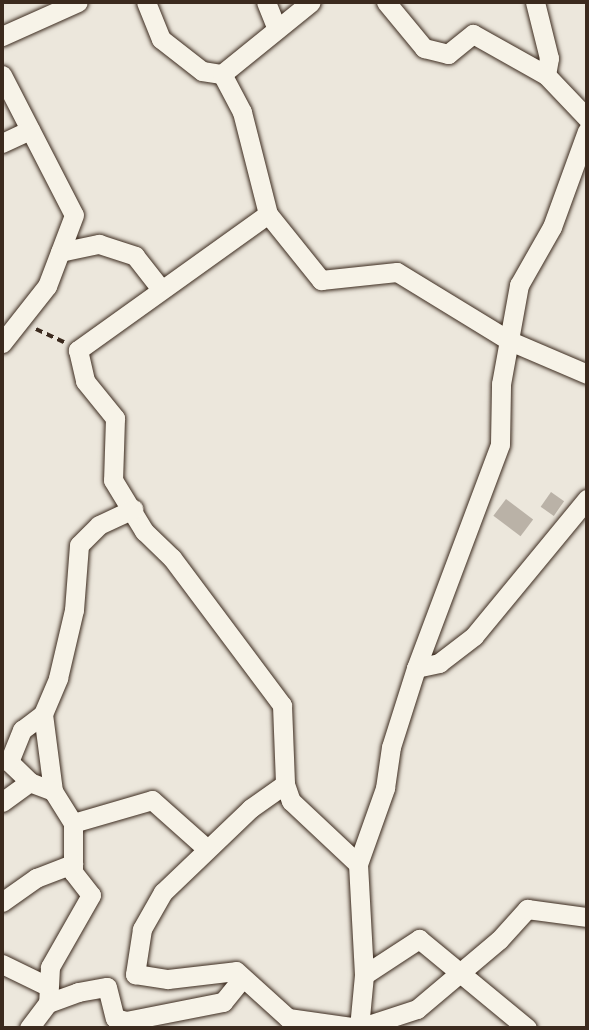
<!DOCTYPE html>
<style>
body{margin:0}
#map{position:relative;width:589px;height:1030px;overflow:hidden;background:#ece7dc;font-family:Pangolin,sans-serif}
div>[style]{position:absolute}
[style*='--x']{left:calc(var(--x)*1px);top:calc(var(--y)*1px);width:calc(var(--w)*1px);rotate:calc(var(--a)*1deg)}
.building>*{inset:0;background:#bab2a7;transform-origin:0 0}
.path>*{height:3.5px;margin-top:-1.75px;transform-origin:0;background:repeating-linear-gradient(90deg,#3b2a1e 0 7px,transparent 0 12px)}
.roads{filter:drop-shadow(0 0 2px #3b2a1e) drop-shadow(0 0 2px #3b2a1e)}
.minor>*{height:19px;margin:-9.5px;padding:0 9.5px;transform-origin:9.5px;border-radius:9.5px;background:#f7f3e8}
span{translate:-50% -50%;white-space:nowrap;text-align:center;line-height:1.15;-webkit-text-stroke:7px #f7f3e8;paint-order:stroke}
.frame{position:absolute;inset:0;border:4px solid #3b2a1e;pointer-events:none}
</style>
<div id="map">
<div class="building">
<i style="left:551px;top:492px;width:16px;height:18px;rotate:35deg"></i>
<i style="left:506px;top:499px;width:34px;height:21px;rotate:37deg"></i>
</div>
<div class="path">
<i style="--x:36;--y:329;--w:31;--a:25"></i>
</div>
<div class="roads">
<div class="minor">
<i style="--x:146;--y:2;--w:40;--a:68"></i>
<i style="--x:161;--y:39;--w:52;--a:38"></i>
<i style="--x:202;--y:71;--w:20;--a:9"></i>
<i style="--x:222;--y:74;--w:43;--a:62.2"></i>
<i style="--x:242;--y:112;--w:105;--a:75.7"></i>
<i style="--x:268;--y:214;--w:85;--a:51.2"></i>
<i style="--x:321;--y:280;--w:76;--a:-6"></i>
<i style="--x:397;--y:272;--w:132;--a:31.4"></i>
<i style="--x:510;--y:341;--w:84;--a:23.2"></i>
<i style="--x:266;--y:2;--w:29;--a:68"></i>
<i style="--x:386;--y:2;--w:60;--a:50.4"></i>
<i style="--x:424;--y:48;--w:25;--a:14"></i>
<i style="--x:448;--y:54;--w:32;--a:-39"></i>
<i style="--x:473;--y:34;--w:84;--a:29.3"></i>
<i style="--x:535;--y:2;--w:58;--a:76"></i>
<i style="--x:549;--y:58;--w:17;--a:100"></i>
<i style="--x:546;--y:75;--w:59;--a:46.4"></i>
<i style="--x:2;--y:36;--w:83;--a:-24.1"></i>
<i style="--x:222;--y:74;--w:114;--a:-39"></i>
<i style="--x:2;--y:75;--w:157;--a:62.8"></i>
<i style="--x:74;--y:215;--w:76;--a:110.8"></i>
<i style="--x:47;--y:286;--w:73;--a:128.3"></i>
<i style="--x:2;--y:143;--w:31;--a:-25"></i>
<i style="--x:268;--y:214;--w:234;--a:144.4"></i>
<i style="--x:78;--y:350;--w:32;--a:77"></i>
<i style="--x:85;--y:381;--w:48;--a:51"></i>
<i style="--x:115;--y:418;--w:62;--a:91.8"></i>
<i style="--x:113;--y:480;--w:60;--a:58.7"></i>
<i style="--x:144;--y:531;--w:39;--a:44"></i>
<i style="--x:172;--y:558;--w:184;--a:53.2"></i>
<i style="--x:282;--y:705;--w:79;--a:87.8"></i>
<i style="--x:285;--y:784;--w:18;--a:71"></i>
<i style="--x:291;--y:801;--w:92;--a:43.2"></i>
<i style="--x:358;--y:864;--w:111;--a:86.9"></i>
<i style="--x:364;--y:975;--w:53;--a:95.4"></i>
<i style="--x:60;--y:252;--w:40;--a:-12"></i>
<i style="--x:99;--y:244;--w:38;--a:18"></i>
<i style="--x:135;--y:256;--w:42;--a:51.8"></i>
<i style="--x:416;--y:668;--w:24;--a:-12"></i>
<i style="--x:439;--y:663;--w:44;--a:-37.6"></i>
<i style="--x:474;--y:636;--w:178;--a:-50.5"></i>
<i style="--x:43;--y:714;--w:78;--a:82.6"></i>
<i style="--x:53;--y:791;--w:38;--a:58"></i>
<i style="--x:73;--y:823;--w:49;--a:90"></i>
<i style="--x:73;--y:872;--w:29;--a:52"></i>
<i style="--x:91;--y:895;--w:83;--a:119.7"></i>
<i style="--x:50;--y:967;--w:36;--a:93"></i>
<i style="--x:285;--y:784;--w:42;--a:144.8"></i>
<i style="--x:251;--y:808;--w:122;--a:136.3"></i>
<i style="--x:163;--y:892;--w:43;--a:119.6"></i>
<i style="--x:142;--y:929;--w:46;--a:98.8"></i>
<i style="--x:135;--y:974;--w:33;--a:9"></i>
<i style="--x:168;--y:979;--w:68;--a:-6.7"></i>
<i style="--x:236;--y:971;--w:70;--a:42.1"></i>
<i style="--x:288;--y:1018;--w:71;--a:8.1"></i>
<i style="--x:53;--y:791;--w:25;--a:-159"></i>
<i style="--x:30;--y:782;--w:29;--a:-136"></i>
<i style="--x:9;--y:762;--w:35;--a:-68"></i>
<i style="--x:22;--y:730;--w:26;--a:-37"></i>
<i style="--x:43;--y:714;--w:39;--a:-67"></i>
<i style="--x:58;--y:678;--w:70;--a:-76.8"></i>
<i style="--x:74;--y:610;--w:65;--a:-85.6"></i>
<i style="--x:79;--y:545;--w:28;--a:-45"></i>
<i style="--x:99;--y:525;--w:38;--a:-25"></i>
<i style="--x:2;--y:802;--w:34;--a:-36"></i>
<i style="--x:73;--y:823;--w:82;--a:-16.2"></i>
<i style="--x:152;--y:800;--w:72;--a:41.6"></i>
<i style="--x:358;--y:864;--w:81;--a:-70.4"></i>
<i style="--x:385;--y:788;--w:41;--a:-81.7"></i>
<i style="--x:391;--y:747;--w:83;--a:-72.4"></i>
<i style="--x:416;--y:668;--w:239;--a:-69.4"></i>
<i style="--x:500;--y:444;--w:60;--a:-89"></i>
<i style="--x:501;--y:384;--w:101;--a:-79.7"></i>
<i style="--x:519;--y:285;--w:67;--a:-60.4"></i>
<i style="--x:552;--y:227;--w:102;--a:-70"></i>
<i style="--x:2;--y:902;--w:42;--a:-35.2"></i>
<i style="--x:36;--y:878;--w:40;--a:-21"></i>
<i style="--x:2;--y:964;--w:48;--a:26"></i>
<i style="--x:364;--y:975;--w:66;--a:-33.2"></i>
<i style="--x:419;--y:939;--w:140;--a:39.5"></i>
<i style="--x:29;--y:1028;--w:31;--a:-53"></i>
<i style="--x:48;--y:1003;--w:32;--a:-20"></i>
<i style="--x:78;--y:992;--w:29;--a:-10"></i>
<i style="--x:107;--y:987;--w:32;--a:76"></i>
<i style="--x:115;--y:1018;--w:11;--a:15"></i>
<i style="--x:126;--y:1021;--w:99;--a:-11.1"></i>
<i style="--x:223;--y:1002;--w:28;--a:-51"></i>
<i style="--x:359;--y:1028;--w:61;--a:-18.1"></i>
<i style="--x:417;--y:1009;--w:107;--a:-40.1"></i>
<i style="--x:499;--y:940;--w:42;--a:-47.9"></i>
<i style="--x:527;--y:909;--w:61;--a:7.6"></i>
</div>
</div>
<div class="frame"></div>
</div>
